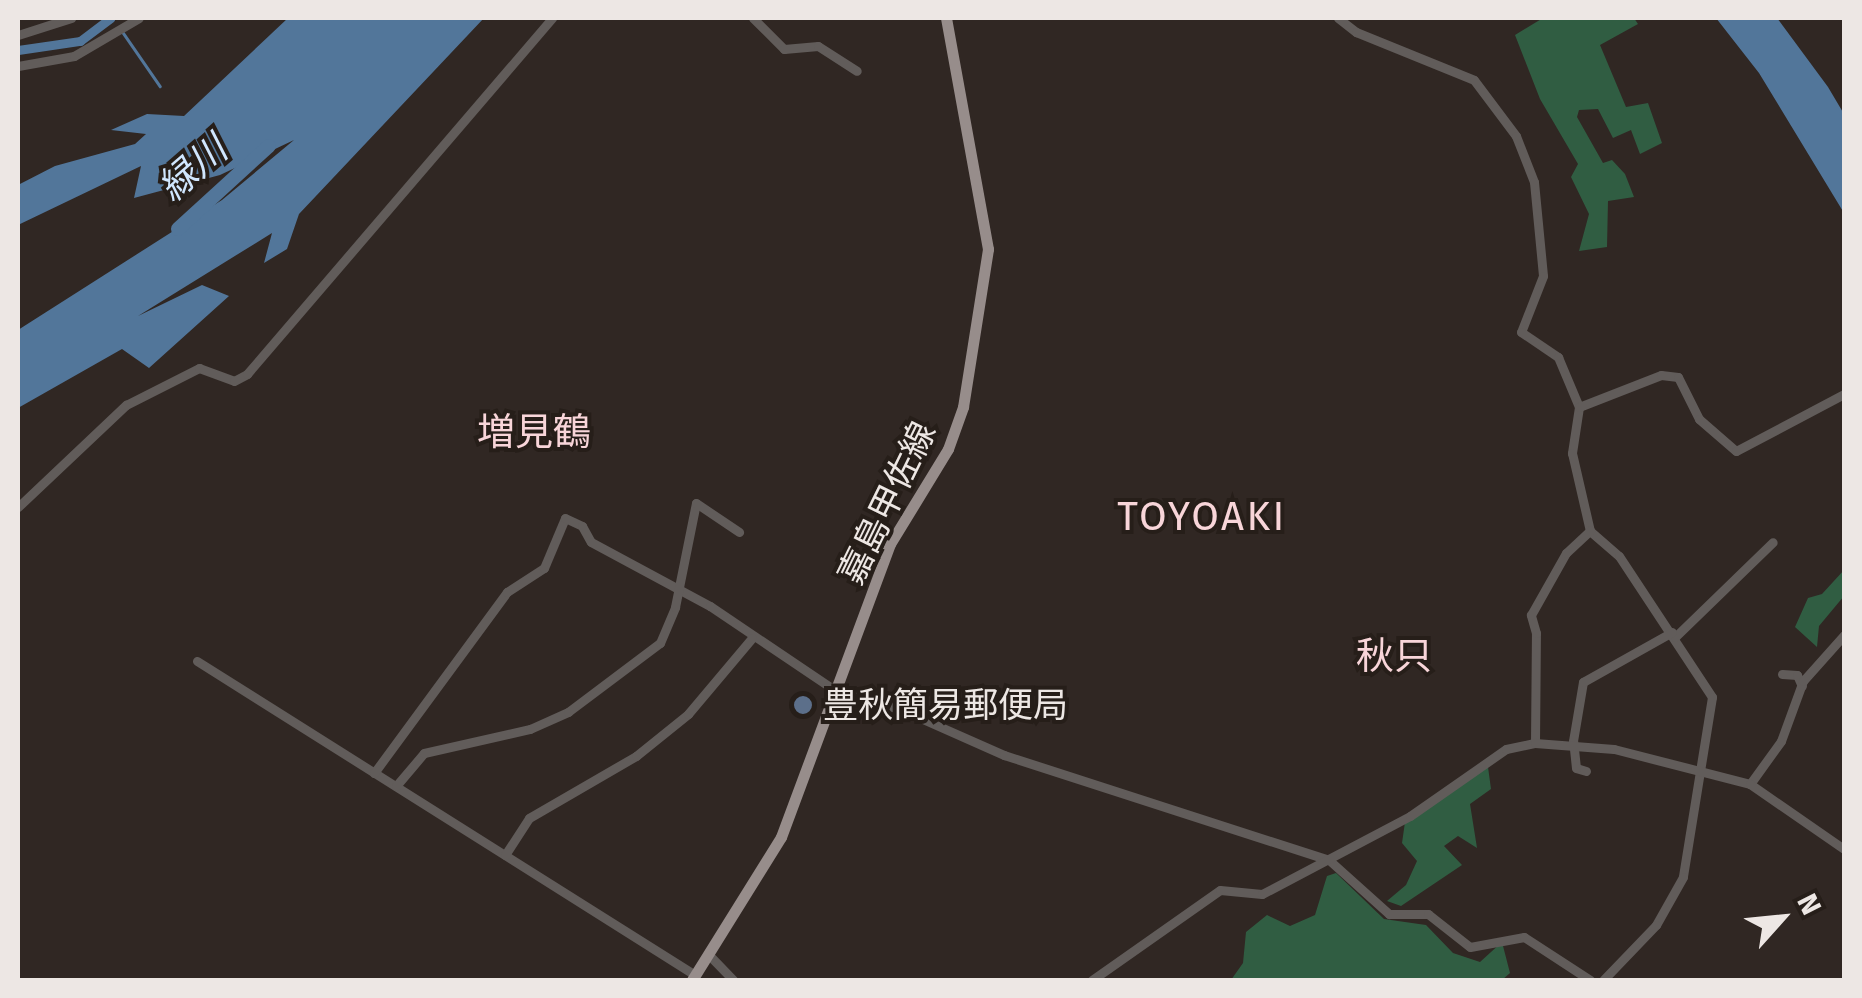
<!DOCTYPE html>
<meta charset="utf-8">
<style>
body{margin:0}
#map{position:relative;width:1862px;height:998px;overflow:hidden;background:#302723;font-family:"Fira Sans","Noto Sans JP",sans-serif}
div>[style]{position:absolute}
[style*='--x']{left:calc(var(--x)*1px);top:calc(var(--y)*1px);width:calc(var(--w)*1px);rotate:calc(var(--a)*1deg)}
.green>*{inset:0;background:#305d42}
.water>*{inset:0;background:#52769a}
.stream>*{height:2.5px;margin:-1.25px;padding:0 1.25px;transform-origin:1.25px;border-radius:1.25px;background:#52769a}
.canal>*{height:9px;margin:-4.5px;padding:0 4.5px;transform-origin:4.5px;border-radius:4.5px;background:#52769a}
.river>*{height:14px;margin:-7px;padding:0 7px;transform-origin:7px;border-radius:7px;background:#52769a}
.minor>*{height:9px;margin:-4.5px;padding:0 4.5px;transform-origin:4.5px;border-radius:4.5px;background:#615c5a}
.major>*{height:11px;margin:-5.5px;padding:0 5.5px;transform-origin:5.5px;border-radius:5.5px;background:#978d8b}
.dots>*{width:28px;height:28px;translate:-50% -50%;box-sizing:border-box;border:5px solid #261e19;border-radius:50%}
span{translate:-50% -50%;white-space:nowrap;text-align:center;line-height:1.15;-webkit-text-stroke:8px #261e19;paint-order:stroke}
.street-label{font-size:35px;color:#ede7e4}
.poi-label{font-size:35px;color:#ede7e4}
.left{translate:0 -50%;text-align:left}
.water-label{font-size:38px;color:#d0e6fe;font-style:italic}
.neighbourhood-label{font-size:38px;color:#f8d5d9}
.quarter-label{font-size:40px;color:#f8d5d9;letter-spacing:2.5px}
.frame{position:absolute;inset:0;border:20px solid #ede7e4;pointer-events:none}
.north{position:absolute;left:1732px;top:868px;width:100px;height:100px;-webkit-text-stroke:8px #261e19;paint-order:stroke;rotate:63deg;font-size:28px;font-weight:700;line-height:40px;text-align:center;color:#ede7e4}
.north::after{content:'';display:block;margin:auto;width:35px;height:45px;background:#ede7e4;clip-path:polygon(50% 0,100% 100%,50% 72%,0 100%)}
</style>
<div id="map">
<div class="green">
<i style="clip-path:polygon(1543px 18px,1634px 18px,1638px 24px,1600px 45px,1626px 107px,1648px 103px,1662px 143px,1640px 154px,1631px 130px,1613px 138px,1598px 109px,1579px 110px,1577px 117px,1603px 163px,1612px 160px,1625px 174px,1634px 197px,1608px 201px,1607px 247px,1579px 251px,1589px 214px,1571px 177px,1578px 164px,1540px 99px,1515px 35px)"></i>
<i style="clip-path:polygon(1844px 570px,1844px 596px,1819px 626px,1817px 647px,1795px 627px,1808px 598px,1822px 594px)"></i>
<i style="clip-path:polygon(1488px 767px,1491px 789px,1470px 804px,1477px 848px,1458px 836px,1444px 846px,1462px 865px,1401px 906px,1387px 901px,1406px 885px,1417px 861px,1402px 843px,1405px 822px)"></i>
<i style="clip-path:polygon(1336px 873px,1384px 919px,1426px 925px,1453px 953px,1480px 962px,1502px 942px,1510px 973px,1502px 980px,1231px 980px,1243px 963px,1246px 932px,1267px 915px,1290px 926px,1315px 915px,1327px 876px)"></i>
</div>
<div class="water">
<i style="clip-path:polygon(288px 18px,484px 18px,299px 214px,287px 249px,264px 263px,272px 233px,138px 316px,202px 285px,229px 296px,149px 368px,122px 349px,18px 408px,18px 330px,222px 200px,294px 140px,220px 175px,134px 198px,141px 166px,18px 225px,18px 185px,55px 166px,135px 144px,146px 134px,111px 130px,147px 114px,184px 116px)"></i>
<i style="clip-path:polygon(1716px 18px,1777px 18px,1828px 87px,1844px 114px,1844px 213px,1759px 73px)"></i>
</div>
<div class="stream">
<i style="--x:122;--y:31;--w:67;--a:55.4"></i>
</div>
<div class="canal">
<i style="--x:18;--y:50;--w:63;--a:-8.3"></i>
<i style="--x:80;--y:41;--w:38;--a:-37"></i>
</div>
<div class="river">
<i style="--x:178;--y:229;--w:123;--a:-42.4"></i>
</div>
<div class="minor">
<i style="--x:753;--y:18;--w:44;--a:45"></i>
<i style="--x:784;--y:49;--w:34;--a:-5"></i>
<i style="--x:818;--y:46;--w:46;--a:32.7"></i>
<i style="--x:1338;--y:18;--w:23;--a:38"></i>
<i style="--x:1356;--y:32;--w:127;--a:22.1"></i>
<i style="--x:1474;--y:80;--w:70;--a:53.1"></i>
<i style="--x:1516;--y:136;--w:49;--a:68.6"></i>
<i style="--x:1534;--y:182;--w:94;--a:84.5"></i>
<i style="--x:1543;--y:276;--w:60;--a:111.4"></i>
<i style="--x:1521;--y:332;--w:45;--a:34"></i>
<i style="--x:1558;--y:357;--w:54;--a:67.2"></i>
<i style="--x:1579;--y:407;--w:47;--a:98.7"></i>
<i style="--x:1572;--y:453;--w:80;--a:77"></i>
<i style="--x:1590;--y:531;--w:38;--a:41"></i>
<i style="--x:1619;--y:556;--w:169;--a:56.6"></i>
<i style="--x:1712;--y:697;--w:182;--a:99.2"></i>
<i style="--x:1683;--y:877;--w:55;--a:119.4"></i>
<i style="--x:1656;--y:925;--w:76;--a:133.9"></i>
<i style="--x:18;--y:35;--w:56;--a:-17.8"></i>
<i style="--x:18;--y:66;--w:57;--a:-10.1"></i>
<i style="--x:74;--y:56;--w:75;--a:-30.3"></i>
<i style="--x:1579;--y:407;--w:88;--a:-21.3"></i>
<i style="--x:1661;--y:375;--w:17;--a:7"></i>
<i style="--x:1678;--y:377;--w:47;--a:63.4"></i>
<i style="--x:1699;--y:419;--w:49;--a:40.9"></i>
<i style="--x:1736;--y:451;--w:122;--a:-27.8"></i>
<i style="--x:18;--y:507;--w:149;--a:-43.4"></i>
<i style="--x:126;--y:405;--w:82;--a:-26.9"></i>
<i style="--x:199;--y:368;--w:37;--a:20"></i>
<i style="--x:234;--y:381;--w:15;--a:-28"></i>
<i style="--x:247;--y:374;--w:469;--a:-49.4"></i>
<i style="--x:1675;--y:637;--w:136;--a:-44.1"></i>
<i style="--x:197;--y:661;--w:589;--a:32.23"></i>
<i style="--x:1782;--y:674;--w:15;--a:4"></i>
<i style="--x:1797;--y:675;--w:12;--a:66"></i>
<i style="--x:1535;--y:743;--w:110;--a:-89.5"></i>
<i style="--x:1536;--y:633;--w:19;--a:-106"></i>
<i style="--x:1531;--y:615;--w:71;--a:-60.6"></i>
<i style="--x:1566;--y:553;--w:33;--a:-43"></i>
<i style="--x:1586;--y:771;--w:10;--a:-163"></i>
<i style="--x:1576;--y:768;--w:27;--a:-96"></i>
<i style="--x:1573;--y:741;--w:60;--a:-80.4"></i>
<i style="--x:1583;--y:682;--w:102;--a:-29.3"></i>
<i style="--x:374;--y:773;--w:225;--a:-53.7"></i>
<i style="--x:507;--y:592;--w:44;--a:-33"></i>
<i style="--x:544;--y:568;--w:54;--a:-67.2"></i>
<i style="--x:565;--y:518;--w:19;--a:25"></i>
<i style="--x:582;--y:526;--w:18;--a:61"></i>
<i style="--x:591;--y:542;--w:135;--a:28.3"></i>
<i style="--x:710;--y:606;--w:152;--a:34"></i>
<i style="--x:836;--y:691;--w:66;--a:15.7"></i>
<i style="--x:900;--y:709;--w:114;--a:23.9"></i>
<i style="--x:1004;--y:755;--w:342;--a:17.9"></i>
<i style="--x:1329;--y:860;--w:81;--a:42"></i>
<i style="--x:1389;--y:914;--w:39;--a:0"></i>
<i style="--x:1428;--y:914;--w:53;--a:38.2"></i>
<i style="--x:1470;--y:947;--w:55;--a:-10.5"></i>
<i style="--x:1524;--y:937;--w:79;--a:33.1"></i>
<i style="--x:1750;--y:784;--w:53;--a:-54.2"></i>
<i style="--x:1781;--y:741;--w:64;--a:-69.9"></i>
<i style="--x:1803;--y:681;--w:62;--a:-48.3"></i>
<i style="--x:396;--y:786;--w:43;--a:-49.7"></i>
<i style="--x:424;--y:753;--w:109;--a:-12.8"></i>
<i style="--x:530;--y:729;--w:42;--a:-24.1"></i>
<i style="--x:568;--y:712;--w:115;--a:-36.9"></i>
<i style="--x:660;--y:643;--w:39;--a:-67"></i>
<i style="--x:675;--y:607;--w:106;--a:-78.6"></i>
<i style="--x:696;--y:503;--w:52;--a:34"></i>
<i style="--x:505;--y:855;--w:44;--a:-57"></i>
<i style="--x:529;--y:818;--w:124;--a:-30.1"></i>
<i style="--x:636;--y:756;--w:67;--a:-38.9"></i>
<i style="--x:688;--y:714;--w:99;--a:-49.9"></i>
<i style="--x:709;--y:955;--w:35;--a:46"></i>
<i style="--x:1092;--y:980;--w:156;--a:-35.1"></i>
<i style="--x:1220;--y:890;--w:42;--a:5.4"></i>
<i style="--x:1262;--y:894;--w:167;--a:-27.8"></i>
<i style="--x:1410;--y:816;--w:117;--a:-34.9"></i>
<i style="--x:1506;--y:749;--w:30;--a:-12"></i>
<i style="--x:1535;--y:743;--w:79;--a:4.3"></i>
<i style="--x:1614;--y:749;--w:140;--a:14.4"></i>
<i style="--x:1750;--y:784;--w:114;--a:34.7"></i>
</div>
<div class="major">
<i style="--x:692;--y:980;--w:168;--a:-58.1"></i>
<i style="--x:781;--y:837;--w:313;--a:-69.6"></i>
<i style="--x:890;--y:544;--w:111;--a:-58.6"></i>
<i style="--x:948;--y:449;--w:45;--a:-70.3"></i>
<i style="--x:963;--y:407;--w:160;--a:-81"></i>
<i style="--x:988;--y:249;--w:235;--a:-100.3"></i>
</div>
<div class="dots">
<i style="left:803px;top:705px;background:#5c6f8a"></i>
</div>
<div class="street-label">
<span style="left:887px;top:503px;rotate:-64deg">嘉島甲佐線</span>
</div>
<div class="poi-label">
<span class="left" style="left:823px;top:705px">豊秋簡易郵便局</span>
</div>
<div class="water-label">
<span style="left:193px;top:169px;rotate:-41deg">緑川</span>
</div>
<div class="neighbourhood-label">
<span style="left:534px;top:433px">増見鶴</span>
<span style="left:1394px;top:657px">秋只</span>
</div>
<div class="quarter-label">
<span style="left:1202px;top:517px">TOYOAKI</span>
</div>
<div class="frame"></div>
<div class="north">N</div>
</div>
